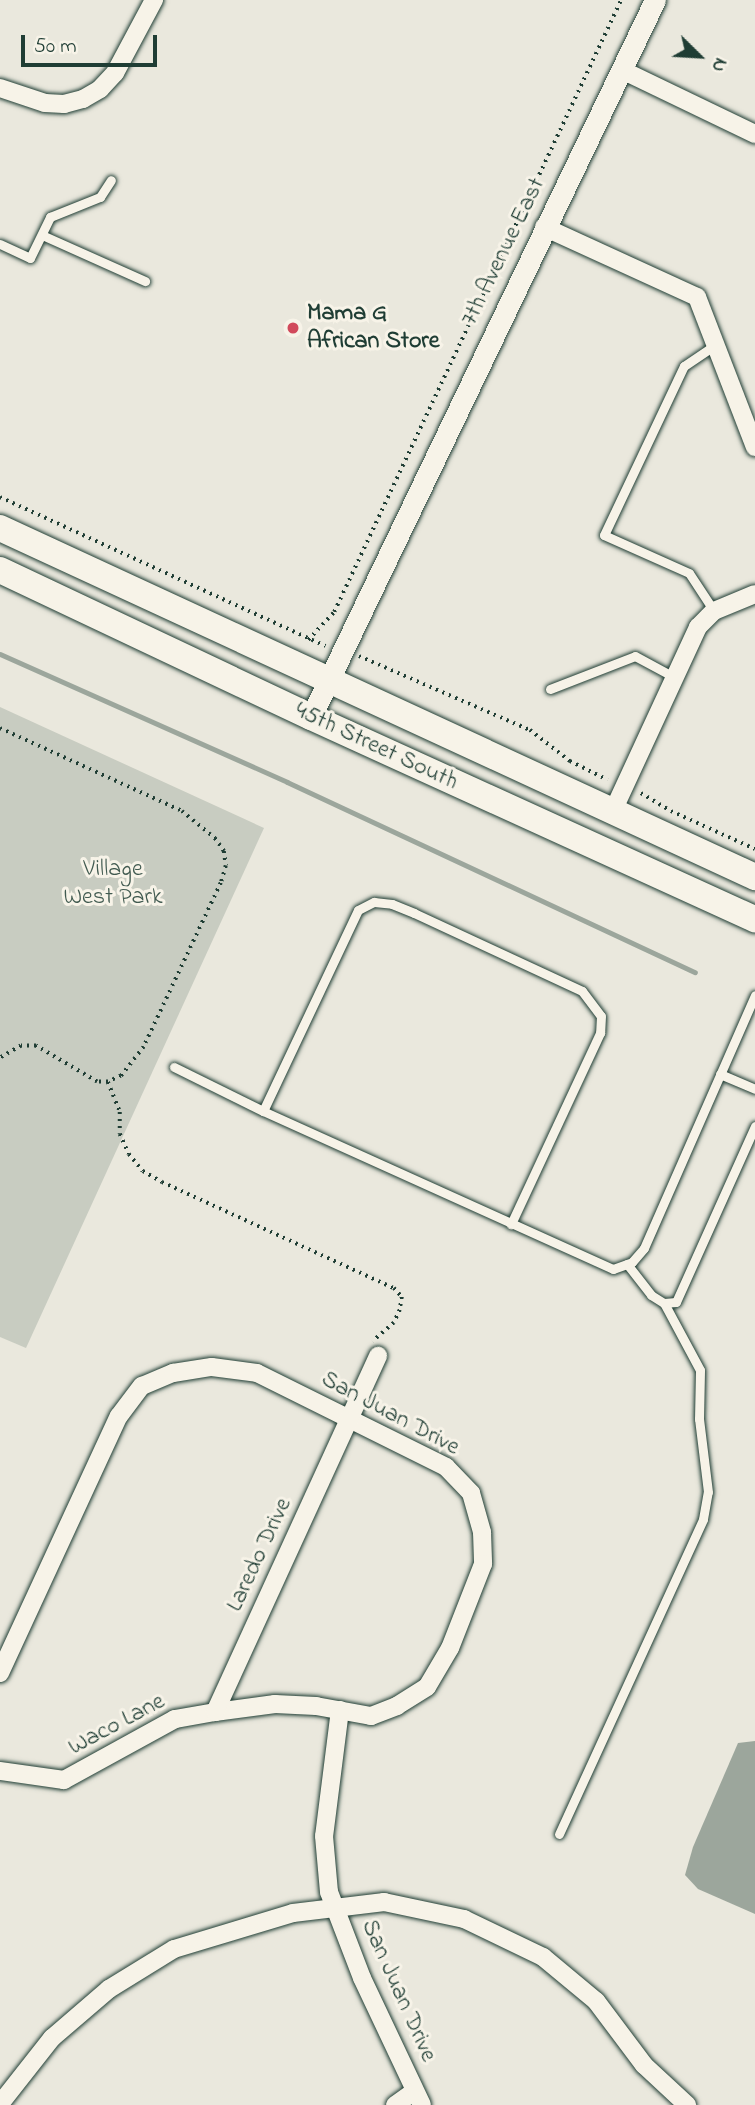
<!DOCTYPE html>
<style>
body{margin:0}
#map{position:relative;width:755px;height:2105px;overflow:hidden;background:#eae8dd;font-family:"Indie Flower",sans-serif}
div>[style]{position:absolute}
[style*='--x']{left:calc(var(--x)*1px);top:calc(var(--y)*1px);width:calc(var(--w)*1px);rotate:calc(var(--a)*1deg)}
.green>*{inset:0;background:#c8ccc1}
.water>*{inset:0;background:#9ca69c}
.stream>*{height:5px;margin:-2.5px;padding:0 2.5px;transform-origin:2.5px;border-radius:2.5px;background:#9ca69c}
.path>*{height:3.5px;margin-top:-1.75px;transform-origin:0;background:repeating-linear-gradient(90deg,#1f3d34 0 2px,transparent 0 7px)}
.roads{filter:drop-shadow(0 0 2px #1f3d34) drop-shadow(0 0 2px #1f3d34)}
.service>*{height:9px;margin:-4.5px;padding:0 4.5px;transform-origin:4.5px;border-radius:4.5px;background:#f7f3e8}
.minor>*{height:18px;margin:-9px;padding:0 9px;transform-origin:9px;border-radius:9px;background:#f7f3e8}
.tertiary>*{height:21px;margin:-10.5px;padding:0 10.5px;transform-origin:10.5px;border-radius:10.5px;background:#f7f3e8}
.primary>*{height:26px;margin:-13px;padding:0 13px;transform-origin:13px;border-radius:13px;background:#f7f3e8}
.dots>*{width:19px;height:19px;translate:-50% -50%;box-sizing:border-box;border:4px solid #f7f3e8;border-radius:50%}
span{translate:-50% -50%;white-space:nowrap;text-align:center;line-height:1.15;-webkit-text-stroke:6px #f7f3e8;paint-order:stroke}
.street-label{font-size:24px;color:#1f3d34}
.poi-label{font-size:24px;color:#1f3d34;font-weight:700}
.left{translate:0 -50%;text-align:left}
.park-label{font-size:24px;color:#415a50}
.north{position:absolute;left:664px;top:21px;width:70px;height:70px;-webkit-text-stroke:5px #f7f3e8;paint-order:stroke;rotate:114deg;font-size:19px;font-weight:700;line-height:28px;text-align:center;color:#1f3d34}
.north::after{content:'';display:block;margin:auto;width:24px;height:32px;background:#1f3d34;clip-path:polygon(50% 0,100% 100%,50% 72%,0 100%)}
.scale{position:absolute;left:21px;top:35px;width:136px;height:32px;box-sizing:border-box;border:4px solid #1f3d34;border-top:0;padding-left:9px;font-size:21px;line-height:24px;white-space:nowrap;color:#1f3d34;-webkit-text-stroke:5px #f7f3e8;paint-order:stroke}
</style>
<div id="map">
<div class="green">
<i style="clip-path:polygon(0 707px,264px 828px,26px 1348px,0 1337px)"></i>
</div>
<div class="water">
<i style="clip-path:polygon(755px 1741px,755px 1914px,698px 1889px,685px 1875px,693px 1847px,738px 1743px)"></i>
</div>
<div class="stream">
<i style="--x:0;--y:654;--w:314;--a:24"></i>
<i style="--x:287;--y:782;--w:450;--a:25"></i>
</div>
<div class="path">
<i style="--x:0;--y:497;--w:358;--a:24.6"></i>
<i style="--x:308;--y:640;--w:38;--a:-47"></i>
<i style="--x:334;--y:612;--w:676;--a:-64.88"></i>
<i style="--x:359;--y:656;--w:186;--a:23.4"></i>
<i style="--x:530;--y:730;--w:51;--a:37.8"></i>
<i style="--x:570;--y:761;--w:42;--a:26.6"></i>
<i style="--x:0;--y:728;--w:200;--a:24.5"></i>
<i style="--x:182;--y:811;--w:43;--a:39.3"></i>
<i style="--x:215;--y:838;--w:16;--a:55"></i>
<i style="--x:224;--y:851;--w:15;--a:82"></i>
<i style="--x:226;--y:866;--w:18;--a:106"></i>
<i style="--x:221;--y:883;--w:181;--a:115.2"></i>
<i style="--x:144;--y:1047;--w:37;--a:128"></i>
<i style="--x:121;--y:1076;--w:14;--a:155"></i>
<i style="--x:108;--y:1082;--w:11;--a:180"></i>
<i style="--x:97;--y:1082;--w:71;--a:-149.5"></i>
<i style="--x:36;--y:1046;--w:15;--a:180"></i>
<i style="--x:21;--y:1046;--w:24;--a:150"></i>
<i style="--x:641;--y:793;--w:35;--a:31"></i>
<i style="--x:671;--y:811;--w:92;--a:24.3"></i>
<i style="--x:108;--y:1082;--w:32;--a:68"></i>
<i style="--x:120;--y:1112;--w:22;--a:90"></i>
<i style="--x:120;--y:1134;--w:22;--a:66"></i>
<i style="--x:129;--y:1154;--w:22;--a:51"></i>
<i style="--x:143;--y:1171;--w:22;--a:30"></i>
<i style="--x:162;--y:1182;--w:255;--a:24.6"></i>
<i style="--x:394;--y:1288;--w:12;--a:48"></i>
<i style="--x:402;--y:1297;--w:13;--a:99"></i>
<i style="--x:400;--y:1310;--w:14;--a:115"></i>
<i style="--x:394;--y:1323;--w:28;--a:139"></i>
</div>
<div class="roads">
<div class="service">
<i style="--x:42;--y:235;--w:113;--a:24.1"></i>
<i style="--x:0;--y:244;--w:33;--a:25"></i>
<i style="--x:30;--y:258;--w:46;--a:-64"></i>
<i style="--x:50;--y:217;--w:54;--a:-21.8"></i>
<i style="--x:100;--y:197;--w:20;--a:-57"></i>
<i style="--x:714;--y:611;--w:45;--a:-123.3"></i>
<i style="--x:689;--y:573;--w:93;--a:-155.9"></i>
<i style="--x:604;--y:535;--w:187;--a:-64.7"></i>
<i style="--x:684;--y:366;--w:37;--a:-34"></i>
<i style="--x:550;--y:689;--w:91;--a:-21.2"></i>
<i style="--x:635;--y:656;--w:44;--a:28.3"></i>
<i style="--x:174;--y:1067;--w:99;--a:26.3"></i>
<i style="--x:263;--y:1111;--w:384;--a:24.3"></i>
<i style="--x:613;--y:1269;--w:20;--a:-20"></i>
<i style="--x:632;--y:1262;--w:18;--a:-49"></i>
<i style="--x:644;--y:1248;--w:276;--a:-66.3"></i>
<i style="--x:720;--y:1074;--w:38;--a:23"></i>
<i style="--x:263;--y:1111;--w:222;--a:-64.7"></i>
<i style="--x:358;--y:910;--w:18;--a:-27"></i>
<i style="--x:374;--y:902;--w:18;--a:6"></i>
<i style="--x:392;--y:904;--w:24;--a:22"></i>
<i style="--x:414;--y:913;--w:185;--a:24.9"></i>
<i style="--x:582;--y:991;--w:31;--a:53"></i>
<i style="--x:601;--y:1016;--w:17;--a:93"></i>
<i style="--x:600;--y:1033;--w:211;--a:115"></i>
<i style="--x:627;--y:1264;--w:39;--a:52"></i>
<i style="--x:651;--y:1295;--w:15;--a:32"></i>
<i style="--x:664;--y:1303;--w:12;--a:-5"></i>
<i style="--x:676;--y:1302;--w:193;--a:-65.8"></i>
<i style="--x:559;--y:1834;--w:346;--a:-65.4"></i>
<i style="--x:703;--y:1519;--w:27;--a:-80"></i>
<i style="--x:708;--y:1492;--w:74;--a:-97"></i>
<i style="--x:699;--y:1419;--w:49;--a:-88.8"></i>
<i style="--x:700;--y:1370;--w:76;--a:-118.2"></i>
</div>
<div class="minor">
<i style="--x:622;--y:70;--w:148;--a:25.7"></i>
<i style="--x:0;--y:88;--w:47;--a:18.4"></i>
<i style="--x:45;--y:103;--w:19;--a:3"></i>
<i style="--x:64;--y:104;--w:20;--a:-15"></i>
<i style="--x:83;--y:99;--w:20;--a:-30"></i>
<i style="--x:100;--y:89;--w:22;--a:-47"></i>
<i style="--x:115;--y:73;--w:83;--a:-61.9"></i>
<i style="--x:544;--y:227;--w:168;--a:24.6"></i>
<i style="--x:697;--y:297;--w:161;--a:68.9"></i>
<i style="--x:613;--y:811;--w:203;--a:-65.2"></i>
<i style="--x:698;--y:627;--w:23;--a:-45"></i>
<i style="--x:714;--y:611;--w:44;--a:-22.5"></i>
<i style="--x:0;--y:1673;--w:283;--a:-65.2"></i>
<i style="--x:119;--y:1416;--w:38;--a:-53"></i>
<i style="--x:142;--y:1386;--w:34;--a:-23"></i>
<i style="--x:173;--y:1373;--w:39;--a:-9"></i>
<i style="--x:212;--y:1367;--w:45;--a:7.6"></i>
<i style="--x:257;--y:1373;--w:211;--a:26.4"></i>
<i style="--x:446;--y:1467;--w:36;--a:46"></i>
<i style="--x:471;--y:1493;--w:41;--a:74.2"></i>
<i style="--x:482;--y:1532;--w:32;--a:88"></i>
<i style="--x:483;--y:1564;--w:90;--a:111.4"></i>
<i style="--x:450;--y:1648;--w:45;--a:120.5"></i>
<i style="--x:427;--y:1687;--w:36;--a:148"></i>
<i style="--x:397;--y:1706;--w:28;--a:159"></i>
<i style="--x:371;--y:1716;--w:56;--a:-169.7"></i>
<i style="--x:316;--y:1706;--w:41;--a:-177.2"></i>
<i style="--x:275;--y:1704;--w:61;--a:172.4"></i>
<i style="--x:215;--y:1712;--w:41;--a:170.1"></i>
<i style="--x:175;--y:1719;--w:127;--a:151.2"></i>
<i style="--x:64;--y:1780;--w:65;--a:-172"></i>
<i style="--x:340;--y:1710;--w:127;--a:97.2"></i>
<i style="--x:324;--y:1836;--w:56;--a:84.9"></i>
<i style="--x:329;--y:1892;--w:92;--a:69"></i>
<i style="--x:362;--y:1978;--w:140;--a:64.7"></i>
<i style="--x:215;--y:1712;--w:392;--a:-65.4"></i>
<i style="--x:0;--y:2104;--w:84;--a:-51.8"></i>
<i style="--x:52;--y:2038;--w:75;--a:-40.7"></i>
<i style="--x:109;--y:1989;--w:76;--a:-31.6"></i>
<i style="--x:174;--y:1949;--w:124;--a:-16.8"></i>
<i style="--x:293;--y:1913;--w:92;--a:-6.9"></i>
<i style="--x:384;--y:1902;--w:82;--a:12"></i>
<i style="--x:464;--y:1919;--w:88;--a:25.7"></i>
<i style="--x:543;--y:1957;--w:69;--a:39.7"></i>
<i style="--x:596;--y:2001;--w:80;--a:53.1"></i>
<i style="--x:644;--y:2065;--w:59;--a:42.9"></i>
<i style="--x:395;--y:2105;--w:24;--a:-35"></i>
</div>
<div class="tertiary">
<i style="--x:311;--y:717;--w:795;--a:-64.37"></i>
</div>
<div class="primary">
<i style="--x:0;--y:528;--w:832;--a:24.81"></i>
<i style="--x:0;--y:570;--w:344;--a:25.3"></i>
<i style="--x:311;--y:717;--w:488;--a:24.5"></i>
</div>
</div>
<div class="dots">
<i style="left:293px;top:328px;background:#d1495b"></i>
</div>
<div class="street-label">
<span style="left:504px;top:252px;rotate:-64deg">7th Avenue East</span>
<span style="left:376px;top:747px;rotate:25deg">45th Street South</span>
<span style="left:390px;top:1414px;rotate:28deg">San Juan Drive</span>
<span style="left:260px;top:1555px;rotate:-65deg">Laredo Drive</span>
<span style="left:117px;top:1725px;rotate:-28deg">Waco Lane</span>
<span style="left:398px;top:1991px;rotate:66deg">San Juan Drive</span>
</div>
<div class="poi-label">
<span class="left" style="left:307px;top:328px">Mama G<br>African Store</span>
</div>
<div class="park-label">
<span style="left:113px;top:884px">Village<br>West Park</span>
</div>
<div class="north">N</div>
<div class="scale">50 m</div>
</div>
